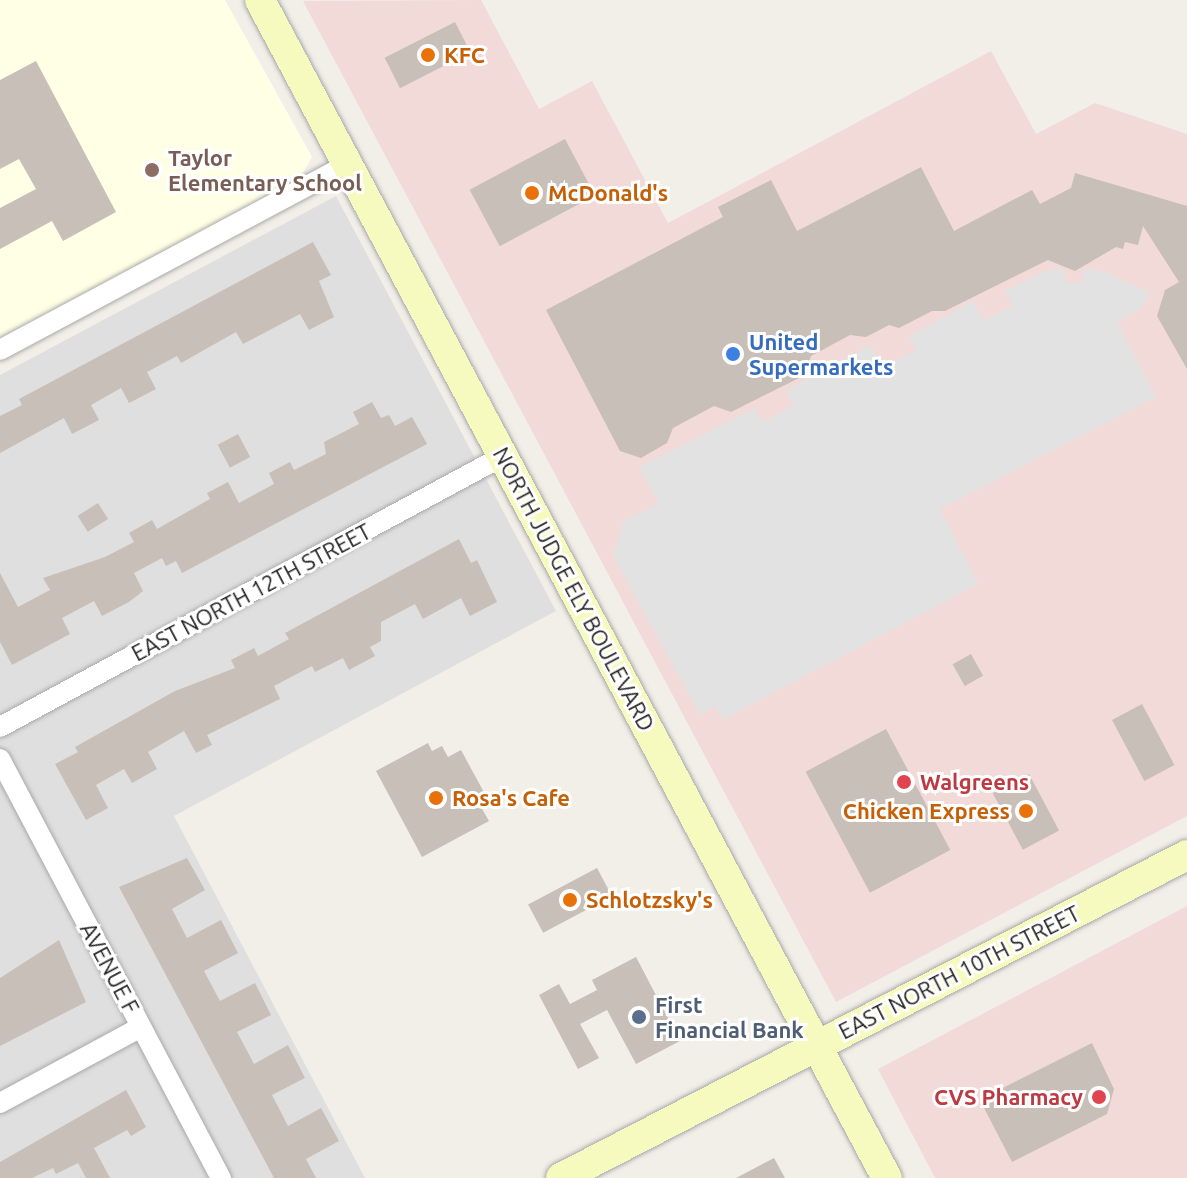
<!DOCTYPE html>
<style>
body{margin:0}
#map{position:relative;width:1187px;height:1178px;overflow:hidden;background:#f2efe9;font-family:Ubuntu,sans-serif}
div>[style]{position:absolute}
[style*='--x']{left:calc(var(--x)*1px);top:calc(var(--y)*1px);width:calc(var(--w)*1px);rotate:calc(var(--a)*1deg)}
.residential>*{inset:0;background:#e0dfdf}
.commercial>*{inset:0;background:#f2dad9}
.education>*{inset:0;background:#ffffe5}
.parking>*{inset:0;background:#e2e2e2}
.building>*{inset:0;background:#c7bfb8;transform-origin:0 0}
.roads{filter:drop-shadow(0 0 2px #a9a9a9) drop-shadow(0 0 2px #a9a9a9)}
.street>*{height:20px;margin:-10px;padding:0 10px;transform-origin:10px;border-radius:10px;background:#fff}
.secondary>*{height:30px;margin:-15px;padding:0 15px;transform-origin:15px;border-radius:15px;background:#f7fabf}
.dots>*{width:22px;height:22px;translate:-50% -50%;box-sizing:border-box;border:4px solid #fff;border-radius:50%}
span{translate:-50% -50%;white-space:nowrap;text-align:center;line-height:1.15;-webkit-text-stroke:6px #fff;paint-order:stroke}
.food-label{font-size:22px;color:#c56008;font-weight:700}
.left{translate:0 -50%;text-align:left}
.right{translate:-100% -50%;text-align:right}
.education-label{font-size:22px;color:#785e54;font-weight:700}
.shop-label{font-size:22px;color:#366cbe;font-weight:700}
.street-label{font-size:22px;color:#222}
.health-label{font-size:22px;color:#be3a42;font-weight:700}
.service-label{font-size:22px;color:#4e5e75;font-weight:700}
</style>
<div id="map">
<div class="residential">
<i style="clip-path:polygon(336px 196px,556px 611px,174px 816px,365px 1178px,0 1178px,0 375px)"></i>
</div>
<div class="commercial">
<i style="clip-path:polygon(481px 0,539px 109px,592px 81px,668px 223px,991px 51px,1036px 134px,1095px 103px,1187px 134px,1187px 816px,836px 1002px,303px 1px)"></i>
<i style="clip-path:polygon(1187px 906px,1187px 1178px,935px 1178px,878px 1069px)"></i>
</div>
<div class="education">
<i style="clip-path:polygon(0 0,225px 0,312px 157px,298px 182px,0 340px)"></i>
</div>
<div class="parking">
<i style="clip-path:polygon(1064px 269px,1066px 283px,1082px 283px,1083px 269px,1103px 271px,1150px 293px,1140px 309px,1117px 322px,1156px 397px,940px 509px,978px 584px,722px 720px,715px 706px,700px 715px,613px 555px,624px 521px,658px 503px,639px 467px,755px 408px,763px 422px,794px 405px,786px 390px,871px 345px,883px 367px,916px 350px,909px 336px,973px 301px,984px 320px,1013px 305px,1005px 291px,1045px 271px)"></i>
</div>
<div class="building">
<i style="left:455px;top:22px;width:34px;height:79px;rotate:63deg"></i>
<i style="clip-path:polygon(36px 61px,116px 212px,63px 241px,52px 221px,0 249px,0 208px,36px 189px,19px 159px,0 169px,0 80px)"></i>
<i style="left:565px;top:139px;width:64px;height:108px;rotate:62deg"></i>
<i style="clip-path:polygon(921px 167px,954px 231px,1032px 190px,1040px 204px,1071px 188px,1075px 173px,1187px 206px,1187px 369px,1157px 316px,1165px 290px,1179px 282px,1143px 226px,1138px 245px,1125px 242px,1123px 249px,1116px 247px,1075px 271px,1048px 260px,945px 311px,932px 311px,899px 328px,889px 325px,866px 337px,850px 335px,811px 356px,805px 375px,731px 412px,714px 406px,673px 428px,667px 443px,641px 458px,620px 451px,546px 310px,723px 217px,718px 207px,771px 180px,797px 231px)"></i>
<i style="clip-path:polygon(313px 242px,331px 275px,319px 281px,334px 317px,309px 330px,300px 314px,243px 344px,236px 332px,181px 363px,177px 356px,147px 372px,156px 389px,129px 403px,121px 388px,91px 405px,99px 420px,72px 434px,64px 418px,0 453px,0 416px,22px 405px,19px 399px)"></i>
<i style="clip-path:polygon(372px 402px,381px 418px,389px 415px,395px 426px,412px 417px,427px 444px,182px 573px,176px 561px,166px 566px,162px 558px,134px 573px,143px 591px,129px 602px,102px 616px,94px 601px,62px 618px,70px 634px,12px 665px,0 642px,0 573px,18px 607px,50px 590px,43px 578px,105px 557px,134px 542px,129px 533px,152px 520px,157px 529px,210px 499px,207px 493px,228px 482px,239px 503px,274px 484px,269px 473px,290px 462px,294px 470px,326px 454px,324px 442px,359px 424px,353px 412px)"></i>
<i style="left:238px;top:434px;width:26px;height:23px;rotate:62deg"></i>
<i style="left:98px;top:503px;width:19px;height:24px;rotate:58deg"></i>
<i style="clip-path:polygon(459px 539px,471px 563px,477px 560px,497px 602px,470px 616px,461px 598px,423px 619px,415px 604px,381px 622px,381px 641px,370px 647px,375px 656px,349px 670px,343px 658px,315px 672px,312px 666px,274px 686px,280px 699px,207px 735px,212px 745px,196px 753px,184px 731px,148px 752px,157px 769px,132px 783px,124px 769px,96px 785px,108px 808px,86px 820px,55px 764px,78px 752px,75px 747px,175px 691px,235px 668px,231px 660px,254px 648px,258px 656px,289px 639px,285px 633px)"></i>
<i style="left:971px;top:654px;width:25px;height:21px;rotate:61deg"></i>
<i style="left:1142px;top:704px;width:69px;height:34px;rotate:62deg"></i>
<i style="left:886px;top:729px;width:137px;height:91px;rotate:62deg"></i>
<i style="clip-path:polygon(428px 743px,432px 751px,442px 746px,448px 757px,461px 750px,486px 796px,477px 800px,489px 821px,422px 857px,376px 771px)"></i>
<i style="left:1029px;top:774px;width:64px;height:41px;rotate:62deg"></i>
<i style="clip-path:polygon(187px 858px,205px 890px,172px 909px,187px 938px,221px 920px,238px 953px,204px 971px,220px 1001px,255px 983px,271px 1015px,237px 1032px,254px 1064px,288px 1045px,305px 1078px,272px 1095px,288px 1126px,321px 1108px,339px 1141px,306px 1159px,316px 1178px,274px 1178px,119px 887px)"></i>
<i style="left:597px;top:868px;width:32px;height:78px;rotate:62deg"></i>
<i style="clip-path:polygon(59px 940px,86px 1002px,0 1046px,0 978px)"></i>
<i style="clip-path:polygon(636px 957px,680px 1041px,636px 1064px,607px 1010px,580px 1024px,599px 1058px,578px 1069px,539px 995px,559px 984px,570px 1004px,597px 990px,592px 980px)"></i>
<i style="clip-path:polygon(1092px 1043px,1114px 1089px,1107px 1114px,1012px 1162px,984px 1108px,989px 1095px)"></i>
<i style="clip-path:polygon(126px 1090px,146px 1127px,131px 1136px,127px 1130px,94px 1148px,110px 1178px,86px 1178px,78px 1163px,56px 1174px,53px 1168px,32px 1178px,0 1178px,0 1162px)"></i>
<i style="clip-path:polygon(774px 1158px,785px 1178px,736px 1178px)"></i>
</div>
<div class="roads">
<div class="street">
<i style="--x:0;--y:350;--w:392;--a:-28.1"></i>
<i style="--x:0;--y:727;--w:571;--a:-28.31"></i>
<i style="--x:0;--y:759;--w:474;--a:62.2"></i>
<i style="--x:0;--y:1103;--w:160;--a:-28.3"></i>
</div>
<div class="secondary">
<i style="--x:260;--y:0;--w:1334;--a:61.98"></i>
<i style="--x:561;--y:1178;--w:704;--a:-27.29"></i>
</div>
</div>
<div class="dots">
<i style="left:428px;top:55px;background:#e8710a"></i>
<i style="left:152px;top:170px;background:#8d6e63"></i>
<i style="left:532px;top:193px;background:#e8710a"></i>
<i style="left:733px;top:354px;background:#3f7fe0"></i>
<i style="left:904px;top:782px;background:#e0444e"></i>
<i style="left:436px;top:798px;background:#e8710a"></i>
<i style="left:1026px;top:811px;background:#e8710a"></i>
<i style="left:570px;top:900px;background:#e8710a"></i>
<i style="left:639px;top:1017px;background:#5c6f8a"></i>
<i style="left:1099px;top:1097px;background:#e0444e"></i>
</div>
<div class="food-label">
<span class="left" style="left:444px;top:55px">KFC</span>
<span class="left" style="left:548px;top:193px">McDonald's</span>
<span class="left" style="left:452px;top:798px">Rosa's Cafe</span>
<span class="right" style="left:1010px;top:811px">Chicken Express</span>
<span class="left" style="left:586px;top:900px">Schlotzsky's</span>
</div>
<div class="education-label">
<span class="left" style="left:168px;top:170px">Taylor<br>Elementary School</span>
</div>
<div class="shop-label">
<span class="left" style="left:749px;top:354px">United<br>Supermarkets</span>
</div>
<div class="street-label">
<span style="left:574px;top:589px;rotate:62deg">NORTH JUDGE ELY BOULEVARD</span>
<span style="left:251px;top:592px;rotate:-28deg">EAST NORTH 12TH STREET</span>
<span style="left:110px;top:968px;rotate:62deg">AVENUE F</span>
<span style="left:959px;top:972px;rotate:-27deg">EAST NORTH 10TH STREET</span>
</div>
<div class="health-label">
<span class="left" style="left:920px;top:782px">Walgreens</span>
<span class="right" style="left:1083px;top:1097px">CVS Pharmacy</span>
</div>
<div class="service-label">
<span class="left" style="left:655px;top:1017px">First<br>Financial Bank</span>
</div>
</div>
